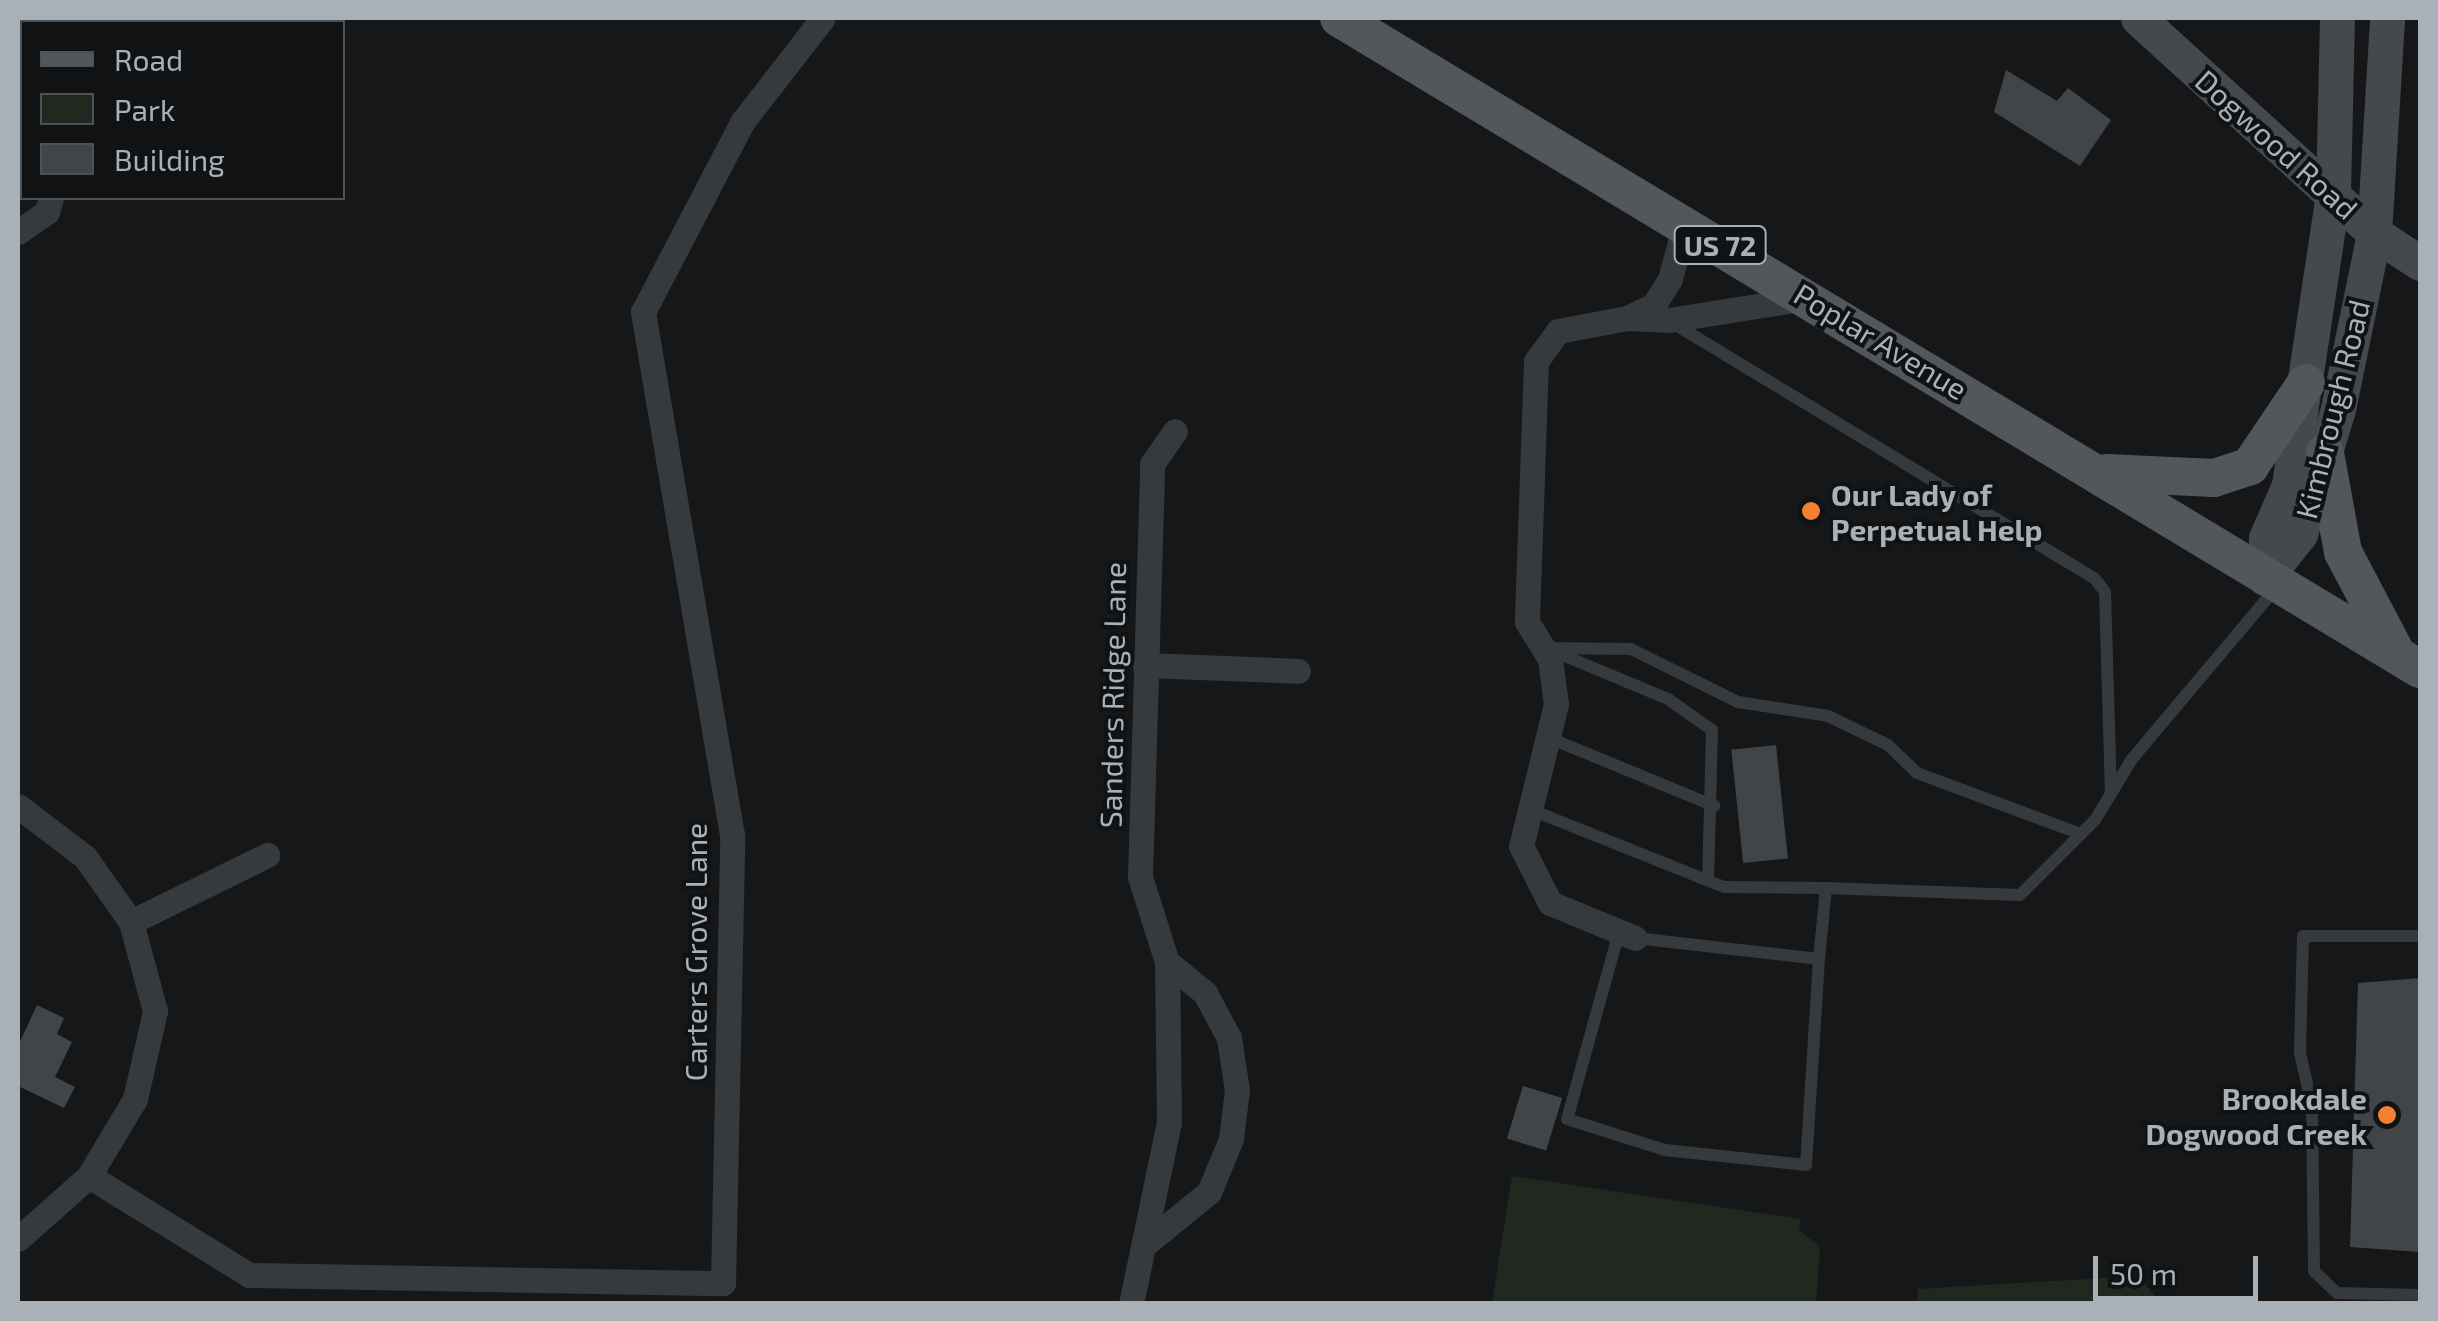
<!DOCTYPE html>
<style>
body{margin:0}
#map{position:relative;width:2438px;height:1321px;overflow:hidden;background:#161718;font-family:"Exo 2",sans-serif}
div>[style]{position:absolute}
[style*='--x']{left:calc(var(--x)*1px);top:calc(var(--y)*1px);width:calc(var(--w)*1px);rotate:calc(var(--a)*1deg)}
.green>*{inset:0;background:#212820}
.building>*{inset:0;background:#424548;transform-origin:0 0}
.lane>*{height:12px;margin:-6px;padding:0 6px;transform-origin:6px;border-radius:6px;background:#373a3d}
.street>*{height:25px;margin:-12.5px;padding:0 12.5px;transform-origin:12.5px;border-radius:12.5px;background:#373a3d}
.secondary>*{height:35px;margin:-17.5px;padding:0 17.5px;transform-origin:17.5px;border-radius:17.5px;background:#45494d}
.primary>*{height:38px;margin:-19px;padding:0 19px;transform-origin:19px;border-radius:19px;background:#53575c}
.dots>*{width:28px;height:28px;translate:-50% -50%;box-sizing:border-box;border:5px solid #111213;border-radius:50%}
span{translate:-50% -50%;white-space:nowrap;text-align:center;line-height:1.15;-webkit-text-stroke:8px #111213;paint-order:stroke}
.shield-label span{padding:2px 8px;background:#111213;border:2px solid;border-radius:8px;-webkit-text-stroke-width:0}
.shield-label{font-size:28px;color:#a8b1b8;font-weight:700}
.street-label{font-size:30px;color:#a8b1b8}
.poi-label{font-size:30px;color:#a8b1b8;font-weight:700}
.left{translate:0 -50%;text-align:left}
.right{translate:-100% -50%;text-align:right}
.frame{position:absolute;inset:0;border:20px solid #a8b1b8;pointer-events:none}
.legend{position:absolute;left:20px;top:20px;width:325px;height:180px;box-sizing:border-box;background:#111213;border:2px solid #4d5255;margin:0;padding:12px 18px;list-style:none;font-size:30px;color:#a8b1b8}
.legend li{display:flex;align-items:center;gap:20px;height:50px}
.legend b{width:50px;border:2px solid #4d5255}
.scale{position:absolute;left:2093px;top:1256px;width:165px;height:45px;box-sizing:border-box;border:5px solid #a8b1b8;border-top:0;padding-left:12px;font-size:30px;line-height:35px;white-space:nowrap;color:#a8b1b8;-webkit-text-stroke:8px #111213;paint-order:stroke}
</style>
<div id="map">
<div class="green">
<i style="clip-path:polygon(1512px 1176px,1801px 1219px,1799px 1230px,1820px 1247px,1816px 1303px,1492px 1303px)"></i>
<i style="clip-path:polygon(2138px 1276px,2161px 1303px,1918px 1303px,1917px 1289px)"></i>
</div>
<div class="building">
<i style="clip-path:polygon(2006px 70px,2057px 101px,2068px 88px,2111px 120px,2080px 166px,1994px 112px)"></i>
<i style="left:1776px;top:745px;width:114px;height:45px;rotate:84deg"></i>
<i style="clip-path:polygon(2420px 978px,2420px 1252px,2350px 1247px,2358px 983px)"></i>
<i style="clip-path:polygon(37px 1005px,64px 1018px,57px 1034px,72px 1042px,55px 1077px,75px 1087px,64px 1108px,18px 1086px,18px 1046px)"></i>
<i style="left:1523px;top:1086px;width:41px;height:55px;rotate:17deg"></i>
</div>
<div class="lane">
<i style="--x:1671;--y:322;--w:496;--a:31.2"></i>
<i style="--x:2095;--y:579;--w:16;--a:52"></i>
<i style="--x:2105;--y:592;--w:202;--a:88.3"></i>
<i style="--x:1544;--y:648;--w:87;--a:0.7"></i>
<i style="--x:1631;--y:649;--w:119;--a:26.4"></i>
<i style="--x:1738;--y:702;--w:91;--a:8.8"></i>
<i style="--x:1828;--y:716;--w:67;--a:25.8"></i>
<i style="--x:1888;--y:745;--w:40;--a:44"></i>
<i style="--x:1917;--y:773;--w:175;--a:20.4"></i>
<i style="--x:1548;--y:649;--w:130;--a:22.6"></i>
<i style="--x:1668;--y:699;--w:54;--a:35.2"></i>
<i style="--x:1712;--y:730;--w:149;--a:91.5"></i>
<i style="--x:1547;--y:737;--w:181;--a:22.4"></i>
<i style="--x:1529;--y:809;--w:210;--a:21.8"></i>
<i style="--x:1724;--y:887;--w:102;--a:0.6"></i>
<i style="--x:1619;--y:932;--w:194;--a:105.5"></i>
<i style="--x:1567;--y:1119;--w:103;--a:17.6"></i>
<i style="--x:1665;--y:1150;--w:142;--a:6.1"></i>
<i style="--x:1806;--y:1165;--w:206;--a:-86.4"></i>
<i style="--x:1819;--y:959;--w:185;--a:-173.5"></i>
<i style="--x:2420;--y:936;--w:117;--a:180"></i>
<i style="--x:2303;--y:936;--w:117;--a:91.5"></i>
<i style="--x:2300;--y:1053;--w:54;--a:77.2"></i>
<i style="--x:2312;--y:1106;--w:165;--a:89.3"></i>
<i style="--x:2314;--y:1271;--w:32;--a:44"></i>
<i style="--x:2337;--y:1293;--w:83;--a:1.4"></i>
<i style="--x:1819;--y:959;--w:71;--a:-84.4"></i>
<i style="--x:1826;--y:888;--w:194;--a:2.1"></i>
<i style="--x:2020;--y:895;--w:106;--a:-45"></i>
<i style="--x:2095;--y:820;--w:71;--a:-58.8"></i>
<i style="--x:2132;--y:759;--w:224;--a:-49.9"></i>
</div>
<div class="street">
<i style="--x:21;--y:18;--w:4;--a:63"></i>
<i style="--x:1685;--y:224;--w:57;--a:105.3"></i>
<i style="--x:1670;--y:279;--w:31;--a:122"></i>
<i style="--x:1654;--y:305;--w:30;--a:154"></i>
<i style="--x:1627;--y:318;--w:42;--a:2.7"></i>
<i style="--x:1669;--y:320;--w:139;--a:-9.1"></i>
<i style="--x:18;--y:232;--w:35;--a:-35"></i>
<i style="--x:47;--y:212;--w:15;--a:-74"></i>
<i style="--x:1627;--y:318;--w:70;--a:169.3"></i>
<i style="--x:1558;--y:331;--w:37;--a:126"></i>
<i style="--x:1536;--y:361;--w:261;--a:92"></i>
<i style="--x:1527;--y:622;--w:44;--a:58.1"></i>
<i style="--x:1550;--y:659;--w:45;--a:82.4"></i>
<i style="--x:1556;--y:704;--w:146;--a:103.8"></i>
<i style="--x:1521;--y:846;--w:64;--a:63"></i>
<i style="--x:1550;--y:903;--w:92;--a:22.4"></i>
<i style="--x:1145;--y:665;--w:153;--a:2.2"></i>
<i style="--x:18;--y:806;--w:84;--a:37.3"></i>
<i style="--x:85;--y:857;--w:80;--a:54.7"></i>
<i style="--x:131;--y:922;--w:92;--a:74.9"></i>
<i style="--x:155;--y:1011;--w:90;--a:102.8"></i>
<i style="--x:135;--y:1099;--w:90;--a:120.9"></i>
<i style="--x:89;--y:1176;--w:95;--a:138.4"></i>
<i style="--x:131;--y:922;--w:152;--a:-26.2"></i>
<i style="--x:1167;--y:962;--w:89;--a:-107.6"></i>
<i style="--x:1140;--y:877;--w:413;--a:-88.3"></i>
<i style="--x:1152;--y:464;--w:40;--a:-55.1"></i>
<i style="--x:89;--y:1176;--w:188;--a:31.7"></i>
<i style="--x:249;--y:1275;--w:474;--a:1"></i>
<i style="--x:723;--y:1283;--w:448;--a:-88.8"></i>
<i style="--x:732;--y:835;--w:531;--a:-99.66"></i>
<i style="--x:643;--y:312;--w:216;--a:-62.4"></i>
<i style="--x:743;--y:121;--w:130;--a:-52.2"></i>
<i style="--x:1131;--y:1304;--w:186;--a:-78.2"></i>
<i style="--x:1169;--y:1122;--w:160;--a:-90.7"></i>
<i style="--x:1167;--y:962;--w:49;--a:39.2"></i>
<i style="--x:1205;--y:993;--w:51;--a:61.9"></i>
<i style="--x:1229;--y:1038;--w:53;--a:81.3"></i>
<i style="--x:1237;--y:1090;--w:49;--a:97"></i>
<i style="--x:1231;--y:1139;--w:57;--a:112.5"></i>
<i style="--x:1209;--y:1192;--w:85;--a:140.7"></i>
</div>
<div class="secondary">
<i style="--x:2138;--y:18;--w:319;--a:42.3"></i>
<i style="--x:2374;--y:233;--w:55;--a:33.1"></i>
<i style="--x:2265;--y:578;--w:56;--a:-51.5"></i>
<i style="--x:2300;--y:534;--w:131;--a:-73.1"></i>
<i style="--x:2338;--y:409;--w:180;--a:-78.4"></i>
<i style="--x:2374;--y:233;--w:215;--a:-86.5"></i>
<i style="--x:2265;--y:578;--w:40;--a:-88.6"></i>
<i style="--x:2266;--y:538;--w:58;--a:-66.5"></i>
<i style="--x:2289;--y:485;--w:295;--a:-81.4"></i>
<i style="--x:2333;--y:193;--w:175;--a:-88.7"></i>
</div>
<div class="primary">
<i style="--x:1339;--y:18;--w:1262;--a:31.06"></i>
<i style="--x:2325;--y:453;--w:101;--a:79.7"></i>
<i style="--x:2343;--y:552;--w:110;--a:62.3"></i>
<i style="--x:2107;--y:473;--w:107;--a:2.7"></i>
<i style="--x:2214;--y:478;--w:38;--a:-18"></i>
<i style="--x:2250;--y:466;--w:100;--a:-56"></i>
</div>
<div class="dots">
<i style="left:1811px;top:511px;background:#f48132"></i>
<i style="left:2387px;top:1115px;background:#f48132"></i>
</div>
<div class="shield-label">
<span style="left:1720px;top:245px">US 72</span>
</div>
<div class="street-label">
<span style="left:2277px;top:144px;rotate:42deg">Dogwood Road</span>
<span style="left:1881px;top:341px;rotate:31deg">Poplar Avenue</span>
<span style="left:2332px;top:409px;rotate:-76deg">Kimbrough Road</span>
<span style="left:1112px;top:695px;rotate:-89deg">Sanders Ridge Lane</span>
<span style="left:695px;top:952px;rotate:-90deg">Carters Grove Lane</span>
</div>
<div class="poi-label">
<span class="left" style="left:1831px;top:511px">Our Lady of<br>Perpetual Help</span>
<span class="right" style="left:2367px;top:1115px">Brookdale<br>Dogwood Creek</span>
</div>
<div class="frame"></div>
<ul class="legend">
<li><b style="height:12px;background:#53575c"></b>Road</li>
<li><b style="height:28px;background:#212820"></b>Park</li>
<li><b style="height:28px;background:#424548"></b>Building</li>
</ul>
<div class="scale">50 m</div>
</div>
